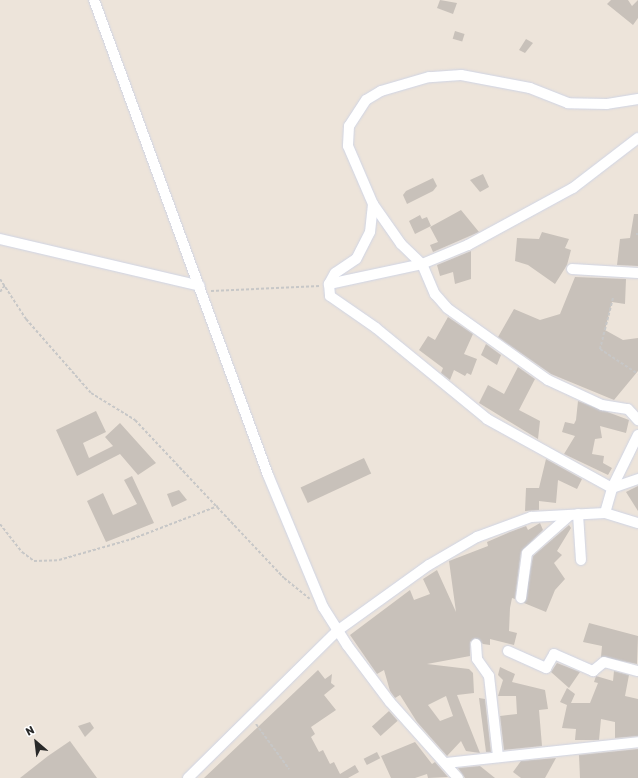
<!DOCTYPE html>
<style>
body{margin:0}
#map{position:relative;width:638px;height:778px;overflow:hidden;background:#ede4da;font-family:Rubik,sans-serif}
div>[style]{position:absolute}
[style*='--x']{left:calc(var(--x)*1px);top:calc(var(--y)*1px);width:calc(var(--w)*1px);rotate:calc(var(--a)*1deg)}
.building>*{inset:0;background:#c8c1ba;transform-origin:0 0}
.path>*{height:2px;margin-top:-1px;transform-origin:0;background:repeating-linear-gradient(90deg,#c7c7c7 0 3px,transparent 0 5px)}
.roads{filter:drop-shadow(0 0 1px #cfd4e4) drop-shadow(0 0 1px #cfd4e4)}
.minor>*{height:10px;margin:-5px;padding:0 5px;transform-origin:5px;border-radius:5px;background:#fff}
span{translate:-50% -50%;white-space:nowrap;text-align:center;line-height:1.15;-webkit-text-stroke:3.5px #fff;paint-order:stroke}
.north{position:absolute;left:16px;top:722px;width:40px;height:40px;-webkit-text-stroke:3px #fff;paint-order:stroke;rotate:332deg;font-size:11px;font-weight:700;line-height:16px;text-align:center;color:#292929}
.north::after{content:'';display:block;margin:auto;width:14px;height:18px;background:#292929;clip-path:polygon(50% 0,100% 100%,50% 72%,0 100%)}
</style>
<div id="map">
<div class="building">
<i style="clip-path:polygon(440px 0,457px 3px,453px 14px,437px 8px)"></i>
<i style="clip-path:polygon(611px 0,628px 0,632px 6px,638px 0,638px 18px,633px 25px,607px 4px)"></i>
<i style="left:455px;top:31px;width:10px;height:8px;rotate:17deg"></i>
<i style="clip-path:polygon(526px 39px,533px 43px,525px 53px,519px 50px)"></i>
<i style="clip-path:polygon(483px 174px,489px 187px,480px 192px,470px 180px)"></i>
<i style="clip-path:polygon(433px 178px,437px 186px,433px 191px,407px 204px,403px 195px,406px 191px)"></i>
<i style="clip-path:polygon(461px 210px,479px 232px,433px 252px,430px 245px,438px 242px,430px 227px)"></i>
<i style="clip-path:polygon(634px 214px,638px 214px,638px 266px,617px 265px,620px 239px,630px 238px)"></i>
<i style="clip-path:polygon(420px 215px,422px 219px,427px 217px,431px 226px,415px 234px,409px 221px)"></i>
<i style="clip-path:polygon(542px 232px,569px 239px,565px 248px,571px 250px,567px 265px,555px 284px,528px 265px,515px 261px,517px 238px,539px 239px)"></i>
<i style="clip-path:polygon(471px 251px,471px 279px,455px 284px,453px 272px,440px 276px,437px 265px)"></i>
<i style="clip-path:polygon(575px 277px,626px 279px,625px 304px,612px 302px,605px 330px,623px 340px,638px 338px,638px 371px,614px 400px,551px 374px,498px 337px,514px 309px,540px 320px,560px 314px)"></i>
<i style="clip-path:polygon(448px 317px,473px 334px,464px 354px,477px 359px,471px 375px,467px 373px,465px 376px,454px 370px,450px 380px,441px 373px,443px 368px,419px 350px,428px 336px,435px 340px)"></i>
<i style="clip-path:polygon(486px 344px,501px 355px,497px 365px,481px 355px)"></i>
<i style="clip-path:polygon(518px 367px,535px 379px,519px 410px,540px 421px,538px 439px,479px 403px,488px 385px,504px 394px)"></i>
<i style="clip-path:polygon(578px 401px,629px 420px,626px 433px,600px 426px,602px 438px,595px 439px,592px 454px,604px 456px,603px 463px,612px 468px,608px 475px,564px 454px,575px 436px,562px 432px,565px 422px,574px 424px,576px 420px)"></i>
<i style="clip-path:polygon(96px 411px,106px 432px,83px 443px,89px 458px,113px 446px,105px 437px,120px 423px,156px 463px,138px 475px,120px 454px,77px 476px,56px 430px)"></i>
<i style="left:364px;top:458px;width:17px;height:70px;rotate:65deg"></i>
<i style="clip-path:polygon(546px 459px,582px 479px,577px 489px,558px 480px,556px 503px,539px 501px,539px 510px,525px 511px,526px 488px,539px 488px)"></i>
<i style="clip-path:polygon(132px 476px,154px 523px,106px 542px,87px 501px,103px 493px,113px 515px,137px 504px,124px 480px)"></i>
<i style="clip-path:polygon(638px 486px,638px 511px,626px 492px)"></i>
<i style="clip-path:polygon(179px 490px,187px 500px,172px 507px,167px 494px)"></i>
<i style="clip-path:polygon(evenodd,540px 523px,543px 530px,521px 552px,515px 599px,512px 598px,510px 608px,509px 631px,517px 633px,514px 645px,490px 639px,490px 645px,483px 644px,475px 638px,470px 642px,470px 656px,427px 664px,469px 669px,473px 673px,474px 693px,457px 695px,480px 753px,466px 751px,461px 741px,447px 756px,417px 722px,400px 695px,395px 698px,390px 691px,384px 670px,377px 674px,350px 635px,410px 590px,414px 600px,430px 594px,423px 579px,437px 570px,456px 612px,449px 561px,488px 546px,487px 542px,510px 532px,526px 526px,528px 530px,540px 523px,446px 696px,453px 716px,440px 721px,428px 705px,446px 696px)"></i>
<i style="clip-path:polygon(569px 525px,571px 528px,557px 551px,562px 555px,554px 563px,565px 579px,555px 590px,546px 612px,524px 603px,533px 556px)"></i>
<i style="clip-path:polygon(589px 623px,638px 636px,637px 664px,601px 657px,602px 646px,583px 642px)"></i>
<i style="clip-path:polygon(557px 663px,580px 672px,569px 688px,551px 672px)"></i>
<i style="clip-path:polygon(500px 667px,515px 674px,512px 682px,545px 690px,548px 709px,539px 710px,542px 746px,504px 750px,500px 716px,517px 714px,516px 696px,498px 696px,503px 680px,498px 675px)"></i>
<i style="clip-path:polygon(318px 670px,325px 679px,332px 674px,331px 683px,335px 686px,324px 695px,336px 710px,311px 727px,315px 734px,311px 737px,319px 752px,323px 750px,330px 764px,334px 762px,340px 774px,355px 765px,359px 772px,348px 778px,204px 778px)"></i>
<i style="clip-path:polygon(614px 671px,629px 675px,625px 696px,638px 699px,638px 736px,615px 738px,615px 722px,601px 719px,599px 740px,575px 740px,576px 729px,562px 728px,567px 705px,560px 702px,567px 688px,575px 694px,571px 703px,590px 703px,598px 683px,594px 682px,596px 676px,613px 681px)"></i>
<i style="clip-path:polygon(479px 698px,485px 699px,491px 752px,486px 752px)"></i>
<i style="left:389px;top:711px;width:13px;height:23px;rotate:48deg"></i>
<i style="clip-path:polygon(90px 722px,94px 728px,85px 737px,78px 726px)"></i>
<i style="clip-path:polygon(70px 741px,97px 778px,20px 778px,48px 756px)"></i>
<i style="clip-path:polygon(415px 742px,432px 764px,435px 762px,448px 777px,428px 778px,427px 774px,415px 778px,391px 778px,381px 756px)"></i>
<i style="clip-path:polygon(638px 749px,638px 778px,580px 778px,579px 755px)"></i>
<i style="left:377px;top:752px;width:7px;height:15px;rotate:63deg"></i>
<i style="clip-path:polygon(556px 758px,545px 778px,521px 778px,513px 772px,521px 761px)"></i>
<i style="clip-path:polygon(480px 766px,495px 778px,465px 778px,458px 768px)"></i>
</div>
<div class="path">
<i style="--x:636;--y:234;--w:2;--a:0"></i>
<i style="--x:0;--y:279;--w:48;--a:57"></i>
<i style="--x:26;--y:319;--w:98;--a:48.7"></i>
<i style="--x:91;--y:393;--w:52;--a:31.5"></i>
<i style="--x:135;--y:420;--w:217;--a:46.7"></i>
<i style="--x:284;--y:578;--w:33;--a:39"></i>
<i style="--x:211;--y:291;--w:109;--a:-2.6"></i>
<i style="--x:0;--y:292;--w:9;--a:-54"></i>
<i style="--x:613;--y:298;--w:53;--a:104.3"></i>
<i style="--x:600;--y:349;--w:45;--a:33.3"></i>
<i style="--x:0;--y:524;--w:36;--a:52"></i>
<i style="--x:22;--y:552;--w:15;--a:37"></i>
<i style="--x:34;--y:561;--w:25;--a:-2"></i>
<i style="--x:59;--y:560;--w:76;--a:-16"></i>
<i style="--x:132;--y:539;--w:92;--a:-21"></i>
<i style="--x:256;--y:724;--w:56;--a:53.7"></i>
</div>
<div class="roads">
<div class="minor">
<i style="--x:94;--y:0;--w:506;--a:69.88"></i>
<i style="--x:268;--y:475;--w:143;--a:67.4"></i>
<i style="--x:323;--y:607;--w:45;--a:57.7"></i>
<i style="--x:347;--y:645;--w:71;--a:53"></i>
<i style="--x:390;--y:702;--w:102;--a:48.2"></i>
<i style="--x:638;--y:99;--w:31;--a:171"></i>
<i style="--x:607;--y:104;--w:39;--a:-179"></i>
<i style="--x:568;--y:103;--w:41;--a:-158.5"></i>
<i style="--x:530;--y:88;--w:70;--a:-169.3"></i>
<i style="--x:461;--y:75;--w:32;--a:176"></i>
<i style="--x:429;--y:77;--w:50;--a:163.7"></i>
<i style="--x:381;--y:91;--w:17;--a:149"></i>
<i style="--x:366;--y:100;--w:31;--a:123"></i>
<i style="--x:349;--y:126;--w:20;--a:93"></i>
<i style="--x:348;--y:146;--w:63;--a:66.7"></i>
<i style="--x:373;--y:204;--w:28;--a:96"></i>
<i style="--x:370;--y:232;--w:30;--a:117"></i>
<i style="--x:356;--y:259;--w:25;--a:146"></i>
<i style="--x:335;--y:273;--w:13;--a:119"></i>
<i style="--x:329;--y:284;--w:12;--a:85"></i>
<i style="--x:330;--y:296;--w:56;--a:34.8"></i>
<i style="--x:376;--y:328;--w:144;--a:39.3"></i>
<i style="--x:487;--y:419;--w:143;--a:28.9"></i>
<i style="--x:612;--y:488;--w:28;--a:-19"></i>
<i style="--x:373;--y:204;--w:49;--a:55"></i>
<i style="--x:401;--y:244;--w:29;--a:44"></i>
<i style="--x:422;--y:264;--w:33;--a:67"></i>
<i style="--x:435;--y:294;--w:18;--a:49"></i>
<i style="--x:447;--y:308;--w:124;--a:35.5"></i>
<i style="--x:548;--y:380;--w:60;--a:24.8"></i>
<i style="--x:602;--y:405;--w:26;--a:9"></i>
<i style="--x:628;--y:409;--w:15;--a:48"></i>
<i style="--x:0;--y:239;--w:205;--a:13.2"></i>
<i style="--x:572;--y:269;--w:66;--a:3.5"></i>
<i style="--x:329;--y:284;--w:95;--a:-12.1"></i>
<i style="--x:422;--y:264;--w:50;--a:-22.4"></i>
<i style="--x:468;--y:245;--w:119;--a:-28.5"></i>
<i style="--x:573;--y:188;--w:82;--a:-37.6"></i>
<i style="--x:605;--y:513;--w:26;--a:-74"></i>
<i style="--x:612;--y:488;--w:59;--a:-63.9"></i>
<i style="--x:578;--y:514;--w:46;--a:86.3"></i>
<i style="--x:521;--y:598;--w:45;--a:-82.4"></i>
<i style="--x:527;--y:553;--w:57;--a:-41.5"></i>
<i style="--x:476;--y:644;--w:15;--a:86"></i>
<i style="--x:477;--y:659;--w:21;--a:55"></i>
<i style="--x:489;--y:676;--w:81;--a:83.6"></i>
<i style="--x:508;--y:651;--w:42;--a:24.1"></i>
<i style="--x:546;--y:668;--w:16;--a:-60"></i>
<i style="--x:554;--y:654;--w:43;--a:23.6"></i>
<i style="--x:593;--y:671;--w:14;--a:-39"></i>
<i style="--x:604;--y:662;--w:35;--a:15"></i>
<i style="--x:446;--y:763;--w:193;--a:-6.2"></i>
<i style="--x:188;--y:778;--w:209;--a:-44.6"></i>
<i style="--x:337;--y:631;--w:113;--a:-35.7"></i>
<i style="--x:429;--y:565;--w:56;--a:-30.3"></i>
<i style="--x:477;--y:537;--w:58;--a:-20.3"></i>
<i style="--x:531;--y:517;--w:74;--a:-3.1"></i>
<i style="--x:605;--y:513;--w:34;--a:17"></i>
</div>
</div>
<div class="north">N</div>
</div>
